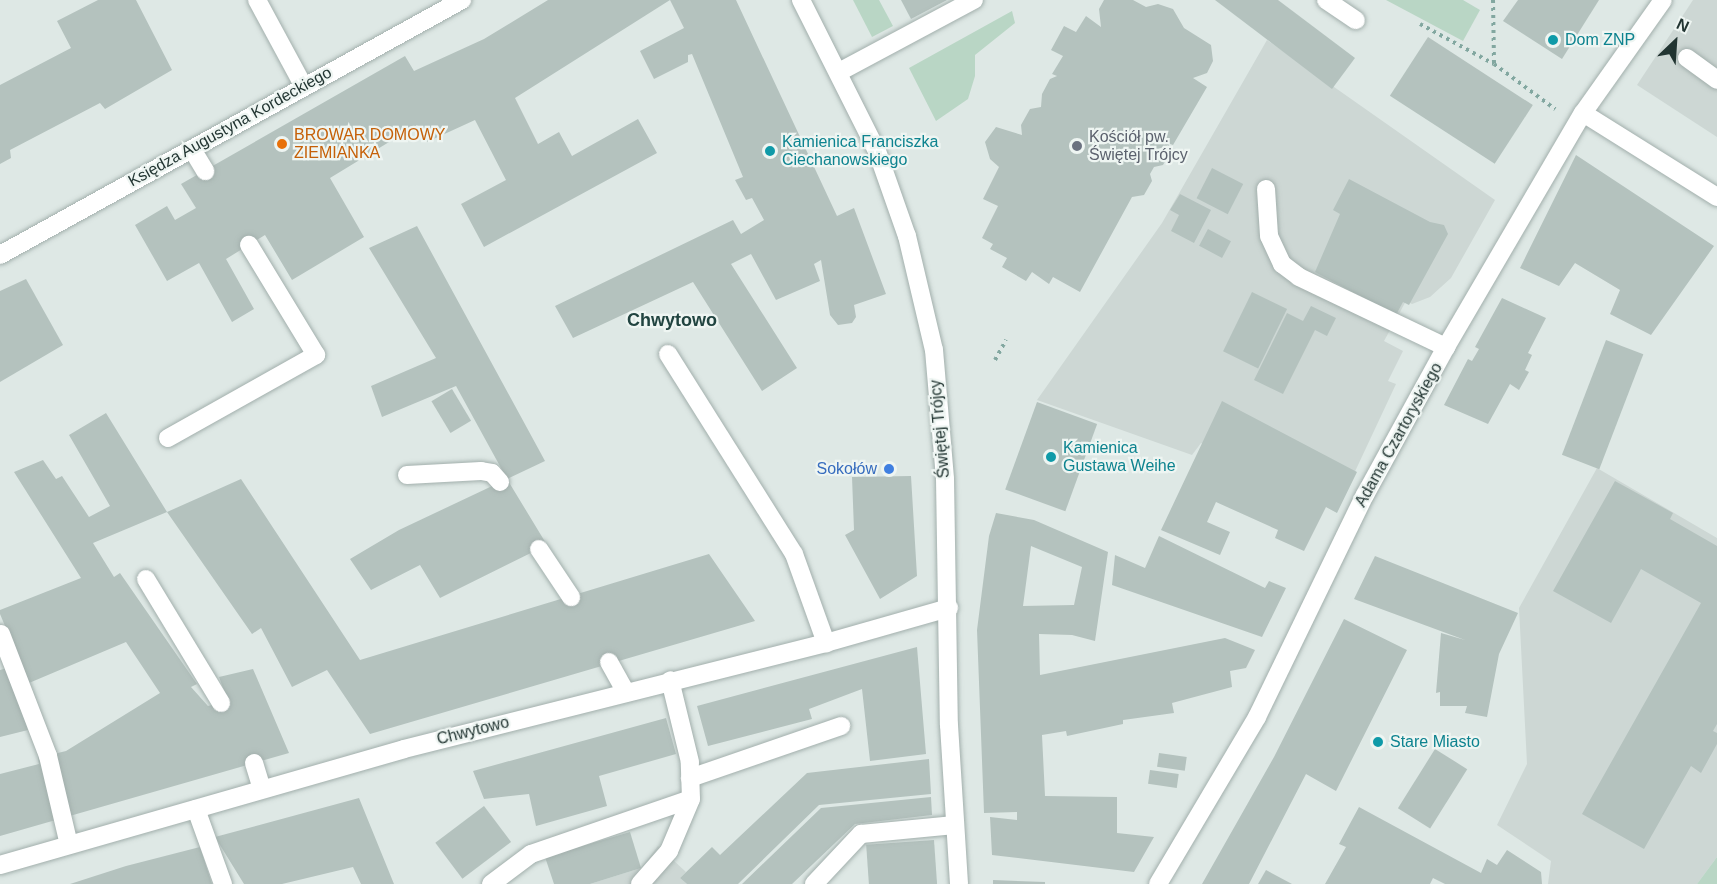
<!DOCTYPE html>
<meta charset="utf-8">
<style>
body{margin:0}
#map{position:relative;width:1717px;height:884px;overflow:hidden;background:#dee8e5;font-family:Arial,sans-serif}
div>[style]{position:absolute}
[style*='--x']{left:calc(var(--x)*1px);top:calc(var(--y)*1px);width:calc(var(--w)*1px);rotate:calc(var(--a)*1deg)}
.built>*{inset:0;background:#cdd7d4}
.green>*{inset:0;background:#b9d6c5}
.building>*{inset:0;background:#b4c2be;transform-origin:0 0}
.path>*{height:4px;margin-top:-2px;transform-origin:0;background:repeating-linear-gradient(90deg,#82a7a0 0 3px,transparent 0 7.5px)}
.roads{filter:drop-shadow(0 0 2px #a2afac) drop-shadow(0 0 2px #a2afac)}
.service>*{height:18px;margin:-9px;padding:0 9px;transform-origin:9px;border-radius:9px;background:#fff}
.minor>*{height:18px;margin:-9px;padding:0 9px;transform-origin:9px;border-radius:9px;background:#fff}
.dots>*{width:16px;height:16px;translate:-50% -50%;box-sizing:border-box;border:3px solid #eef5f2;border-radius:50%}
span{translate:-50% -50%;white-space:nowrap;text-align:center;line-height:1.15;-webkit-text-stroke:4.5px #eef5f2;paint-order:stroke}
.culture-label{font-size:16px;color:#0d838f}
.left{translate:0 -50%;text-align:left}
.street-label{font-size:16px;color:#223532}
.food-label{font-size:16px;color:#c56008}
.worship-label{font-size:16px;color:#5b616d}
.shop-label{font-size:16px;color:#366cbe}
.right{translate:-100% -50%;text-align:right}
.neighbourhood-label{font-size:18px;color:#214440;font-weight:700}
.north{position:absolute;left:1645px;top:12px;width:60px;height:60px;-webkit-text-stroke:4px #eef5f2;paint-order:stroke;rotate:25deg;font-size:16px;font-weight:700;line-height:24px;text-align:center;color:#223532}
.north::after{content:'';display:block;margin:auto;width:21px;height:27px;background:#223532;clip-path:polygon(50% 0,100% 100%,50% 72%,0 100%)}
</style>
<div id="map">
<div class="built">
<i style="clip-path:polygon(1693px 0,1717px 0,1717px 137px,1637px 85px)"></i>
<i style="clip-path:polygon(1267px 40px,1495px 200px,1451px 278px,1430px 297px,1412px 304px,1406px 301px,1384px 341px,1403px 351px,1388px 381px,1396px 384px,1336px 512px,1201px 443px,1192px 455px,1037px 400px,1162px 223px)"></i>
<i style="clip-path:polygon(1597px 468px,1717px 538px,1717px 857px,1697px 884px,1548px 884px,1551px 861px,1497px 825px,1527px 764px,1519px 608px)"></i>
<i style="clip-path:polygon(658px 846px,686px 872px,680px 878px,687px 884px,590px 884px,641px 868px)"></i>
</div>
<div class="green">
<i style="clip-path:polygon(853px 0,879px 0,893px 26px,872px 37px)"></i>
<i style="clip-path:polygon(1386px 0,1463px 0,1480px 10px,1463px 41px)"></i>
<i style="clip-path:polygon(1012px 11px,1015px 23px,975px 55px,975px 76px,968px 99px,936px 121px,909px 68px)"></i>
<i style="clip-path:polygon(1717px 857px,1717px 884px,1697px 884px)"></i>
</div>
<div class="building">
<i style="clip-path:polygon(98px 0,136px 0,172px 70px,105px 109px,100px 103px,10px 150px,11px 158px,0 164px,0 85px,71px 48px,57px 21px)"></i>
<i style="clip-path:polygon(548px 0,736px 0,837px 216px,854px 208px,886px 294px,854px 305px,856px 317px,852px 323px,838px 325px,830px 315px,821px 260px,814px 264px,820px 281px,776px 300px,751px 254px,731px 264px,797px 368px,762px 391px,693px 282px,573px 338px,555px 306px,733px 220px,741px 234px,764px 220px,752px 198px,746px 200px,735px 180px,743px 177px,692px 54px,688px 55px,688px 62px,654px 79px,640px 51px,684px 28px,670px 0,515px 98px,538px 144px,559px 132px,572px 156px,638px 119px,657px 153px,484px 247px,461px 204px,506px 180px,475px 120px,427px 142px,417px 125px,330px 178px,364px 237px,292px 280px,265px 235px,226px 259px,254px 309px,232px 322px,199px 263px,167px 281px,135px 225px,167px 206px,175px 220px,196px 208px,181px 184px,405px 56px,414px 71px,484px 39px)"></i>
<i style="clip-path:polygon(901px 0,947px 0,911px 19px)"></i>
<i style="clip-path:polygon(1104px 0,1133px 0,1146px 7px,1158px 4px,1173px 9px,1184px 28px,1211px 45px,1213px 61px,1207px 73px,1193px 78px,1207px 87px,1173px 145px,1168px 143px,1171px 150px,1163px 165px,1154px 167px,1150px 174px,1152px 181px,1144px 195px,1132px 197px,1080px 292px,1053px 277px,1049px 284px,1032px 272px,1026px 281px,1002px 267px,1007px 258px,990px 249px,993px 244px,982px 238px,998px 206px,983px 199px,999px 167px,990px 159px,985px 142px,996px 127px,1022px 135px,1021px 125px,1030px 109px,1041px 107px,1042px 94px,1050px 79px,1057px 76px,1052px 74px,1063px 56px,1051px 50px,1064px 26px,1076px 32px,1086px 16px,1101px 27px,1099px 9px)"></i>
<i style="clip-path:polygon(1215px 0,1278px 0,1355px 58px,1332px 89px)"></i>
<i style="clip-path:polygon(1518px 0,1599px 0,1562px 59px,1503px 21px)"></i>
<i style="left:1428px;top:37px;width:125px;height:70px;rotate:33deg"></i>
<i style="clip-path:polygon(1576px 155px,1714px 246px,1651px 335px,1610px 314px,1620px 290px,1575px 263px,1559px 286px,1520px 268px)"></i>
<i style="left:1212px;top:168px;width:35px;height:34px;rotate:27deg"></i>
<i style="clip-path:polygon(1349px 179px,1430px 222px,1444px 225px,1448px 234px,1409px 305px,1403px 302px,1396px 315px,1315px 272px,1340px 214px,1333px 210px)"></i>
<i style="clip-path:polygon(1180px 194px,1211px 210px,1194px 243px,1171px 231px,1179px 215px,1170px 210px)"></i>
<i style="clip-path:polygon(417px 226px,545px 461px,507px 479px,456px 386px,382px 417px,371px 386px,436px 358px,369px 248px)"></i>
<i style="left:1208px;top:229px;width:26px;height:19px;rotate:28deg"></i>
<i style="clip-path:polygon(26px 279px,63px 345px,0 382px,0 291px)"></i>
<i style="left:1252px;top:292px;width:39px;height:66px;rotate:26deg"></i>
<i style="clip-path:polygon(1502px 298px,1546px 318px,1528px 353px,1532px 355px,1525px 370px,1529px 372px,1519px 390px,1510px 384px,1488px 424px,1444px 405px,1468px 359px,1472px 361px,1479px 349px,1475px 347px)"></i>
<i style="clip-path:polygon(1311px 306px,1336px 318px,1327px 336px,1315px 330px,1283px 394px,1254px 380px,1287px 313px,1303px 321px)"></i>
<i style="left:1606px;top:340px;width:40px;height:123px;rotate:21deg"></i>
<i style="left:452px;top:389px;width:37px;height:24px;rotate:59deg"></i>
<i style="clip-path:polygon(1222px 401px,1357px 472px,1337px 513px,1326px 507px,1304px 551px,1275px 538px,1278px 530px,1216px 502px,1207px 522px,1230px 532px,1220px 555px,1161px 530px)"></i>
<i style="left:1037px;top:402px;width:64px;height:93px;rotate:20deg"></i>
<i style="clip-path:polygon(106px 413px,167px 512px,93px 543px,114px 577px,120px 573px,197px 684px,191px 687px,208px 706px,228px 701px,219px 677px,253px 669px,289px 753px,0 836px,0 774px,39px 764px,38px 758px,66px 751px,160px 693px,126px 642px,29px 683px,0 614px,0 610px,81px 578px,14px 472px,43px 460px,56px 479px,62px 476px,89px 517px,110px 506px,69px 435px)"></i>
<i style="clip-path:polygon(911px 476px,917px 576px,880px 599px,845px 535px,854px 530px,852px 477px)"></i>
<i style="clip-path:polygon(241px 479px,360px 660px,709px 554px,755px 621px,370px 734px,327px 670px,292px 687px,261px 628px,252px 634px,167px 512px)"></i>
<i style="clip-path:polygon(507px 479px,547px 545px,440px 598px,420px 565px,371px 590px,350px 559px,399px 530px)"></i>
<i style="clip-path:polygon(1615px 481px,1673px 513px,1670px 519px,1717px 546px,1717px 724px,1713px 731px,1717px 733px,1717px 744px,1701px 773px,1691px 766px,1644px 849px,1582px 814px,1701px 603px,1641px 569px,1611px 623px,1553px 591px)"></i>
<i style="clip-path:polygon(evenodd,996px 513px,1034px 520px,1108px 552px,1095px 641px,1072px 635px,1039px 634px,1040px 675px,1225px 638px,1255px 650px,1246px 668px,1230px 671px,1232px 687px,1172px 703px,1174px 713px,1123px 720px,1123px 724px,1067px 736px,1066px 731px,1042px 735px,1045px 796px,1117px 797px,1117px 833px,1154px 837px,1134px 872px,992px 855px,990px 817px,1017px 820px,1017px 812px,984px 813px,977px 630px,989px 536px,996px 513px,1031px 546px,1082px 567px,1074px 605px,1023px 606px,1031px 546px)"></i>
<i style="clip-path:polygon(1159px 536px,1265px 588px,1269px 581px,1286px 588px,1262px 637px,1112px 585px,1115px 555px,1145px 568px)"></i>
<i style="clip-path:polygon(1375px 556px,1518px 613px,1499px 654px,1487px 717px,1465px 713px,1467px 706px,1440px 706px,1440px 692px,1436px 693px,1441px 633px,1465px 640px,1354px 599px)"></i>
<i style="clip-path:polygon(1344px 619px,1407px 650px,1336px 791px,1306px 774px,1249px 884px,1202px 884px,1274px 757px)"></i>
<i style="clip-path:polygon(917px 647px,926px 754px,870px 761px,862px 689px,809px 709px,812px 719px,708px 746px,697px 706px)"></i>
<i style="clip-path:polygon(11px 667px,28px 730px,0 737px,0 670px)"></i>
<i style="clip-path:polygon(666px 718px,676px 754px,599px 776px,607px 806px,536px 826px,529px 794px,484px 799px,473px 771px)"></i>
<i style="left:1435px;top:749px;width:38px;height:70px;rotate:32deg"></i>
<i style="left:1159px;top:753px;width:28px;height:14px;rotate:8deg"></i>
<i style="clip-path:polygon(929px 759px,931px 794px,819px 805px,738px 884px,687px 884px,680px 878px,712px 847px,720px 855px,807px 773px)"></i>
<i style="left:1150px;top:770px;width:29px;height:14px;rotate:8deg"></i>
<i style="clip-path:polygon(931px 797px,932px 815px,855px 824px,792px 884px,742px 884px,821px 808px)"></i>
<i style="clip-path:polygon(359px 798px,394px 884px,361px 884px,353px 867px,282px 884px,244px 884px,215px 837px)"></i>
<i style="left:484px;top:806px;width:45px;height:61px;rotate:53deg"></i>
<i style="clip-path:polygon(1359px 807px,1481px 873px,1487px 859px,1497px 865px,1507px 850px,1541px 872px,1542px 884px,1445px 884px,1433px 878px,1430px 884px,1325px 884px,1346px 847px,1339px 844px)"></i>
<i style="clip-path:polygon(630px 832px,641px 868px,590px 884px,554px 884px,545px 857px)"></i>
<i style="left:934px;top:840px;width:44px;height:68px;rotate:86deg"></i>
<i style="clip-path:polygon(200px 847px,212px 884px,70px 884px,126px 866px)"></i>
<i style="clip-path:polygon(1266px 870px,1292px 884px,1258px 884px)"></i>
<i style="clip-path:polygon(993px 880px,1045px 882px,1045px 884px,993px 884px)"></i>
</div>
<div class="path">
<i style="--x:1493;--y:0;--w:64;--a:89.1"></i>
<i style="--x:1494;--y:64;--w:76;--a:36.4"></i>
<i style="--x:1420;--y:24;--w:84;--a:28.4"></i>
<i style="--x:995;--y:360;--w:23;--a:-61"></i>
</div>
<div class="roads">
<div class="service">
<i style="--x:257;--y:0;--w:97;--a:61.6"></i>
<i style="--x:1326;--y:0;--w:36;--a:34"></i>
<i style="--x:1687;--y:58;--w:37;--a:36"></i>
<i style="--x:839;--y:72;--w:153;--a:-28.1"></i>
<i style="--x:1583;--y:113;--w:158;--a:32.1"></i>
<i style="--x:192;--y:149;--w:26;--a:59"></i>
<i style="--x:1266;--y:189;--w:47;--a:86.3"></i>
<i style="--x:1269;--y:236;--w:31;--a:65"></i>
<i style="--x:1282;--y:264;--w:21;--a:37"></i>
<i style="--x:1299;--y:277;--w:163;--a:25.5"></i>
<i style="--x:668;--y:354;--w:236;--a:57.8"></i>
<i style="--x:794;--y:554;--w:95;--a:70.2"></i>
<i style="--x:168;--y:438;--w:170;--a:-29.3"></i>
<i style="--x:316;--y:355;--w:129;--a:-121.3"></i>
<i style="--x:407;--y:475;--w:74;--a:-3.1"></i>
<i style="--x:481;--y:471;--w:11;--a:10"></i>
<i style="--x:492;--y:473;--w:12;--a:48"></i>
<i style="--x:539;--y:549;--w:58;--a:56.3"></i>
<i style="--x:146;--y:579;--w:145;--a:58.8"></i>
<i style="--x:1;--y:634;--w:131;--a:68.9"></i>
<i style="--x:48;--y:756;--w:91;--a:76.7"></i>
<i style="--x:609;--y:662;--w:35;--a:61"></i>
<i style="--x:254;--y:763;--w:27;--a:73"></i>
<i style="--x:690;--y:778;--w:160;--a:-19"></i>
<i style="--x:196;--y:809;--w:80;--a:70.2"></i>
<i style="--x:491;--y:884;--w:50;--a:-36.9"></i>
<i style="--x:531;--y:854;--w:169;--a:-19"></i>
<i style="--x:640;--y:884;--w:44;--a:-48.7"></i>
<i style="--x:669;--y:851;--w:56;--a:-67.1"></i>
<i style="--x:691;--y:799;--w:37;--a:-92"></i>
<i style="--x:690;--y:762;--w:84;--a:-103.7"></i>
<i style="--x:814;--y:884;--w:69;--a:-46.8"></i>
<i style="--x:861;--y:834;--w:94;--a:-5.5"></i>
</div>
<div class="minor">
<i style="--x:801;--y:0;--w:169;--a:63.3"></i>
<i style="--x:877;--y:151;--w:90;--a:70.6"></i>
<i style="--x:907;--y:236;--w:117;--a:76.7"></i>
<i style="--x:934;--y:350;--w:129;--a:85.1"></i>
<i style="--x:945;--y:479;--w:246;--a:89.1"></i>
<i style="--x:949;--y:725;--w:159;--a:86.4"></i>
<i style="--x:0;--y:255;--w:528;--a:-28.9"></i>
<i style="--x:0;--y:865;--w:420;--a:-16"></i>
<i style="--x:404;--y:749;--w:435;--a:-14.1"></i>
<i style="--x:826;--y:643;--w:128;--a:-15.9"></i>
<i style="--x:1158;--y:884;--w:194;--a:-59.3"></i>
<i style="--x:1257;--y:717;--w:247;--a:-64.1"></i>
<i style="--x:1365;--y:495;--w:169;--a:-61.3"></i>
<i style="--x:1446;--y:347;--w:271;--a:-59.7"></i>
<i style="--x:1583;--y:113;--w:138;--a:-54.7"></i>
</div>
</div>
<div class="dots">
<i style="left:1553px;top:40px;background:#0f9aa8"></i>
<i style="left:282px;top:144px;background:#e8710a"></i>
<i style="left:1077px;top:146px;background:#6b7280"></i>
<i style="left:770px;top:151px;background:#0f9aa8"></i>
<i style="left:1051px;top:457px;background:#0f9aa8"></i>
<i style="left:889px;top:469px;background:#3f7fe0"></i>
<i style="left:1378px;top:742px;background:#0f9aa8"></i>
</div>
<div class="culture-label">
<span class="left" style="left:1565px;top:40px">Dom ZNP</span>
<span class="left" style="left:782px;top:151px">Kamienica Franciszka<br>Ciechanowskiego</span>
<span class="left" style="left:1063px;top:457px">Kamienica<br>Gustawa Weihe</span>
<span class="left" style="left:1390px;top:742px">Stare Miasto</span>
</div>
<div class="street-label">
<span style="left:230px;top:127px;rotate:-29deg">Księdza Augustyna Kordeckiego</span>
<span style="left:940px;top:429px;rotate:-95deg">Świętej Trójcy</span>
<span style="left:1399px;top:435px;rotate:-61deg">Adama Czartoryskiego</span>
<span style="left:473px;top:731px;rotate:-14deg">Chwytowo</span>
</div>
<div class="food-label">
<span class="left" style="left:294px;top:144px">BROWAR DOMOWY<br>ZIEMIANKA</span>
</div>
<div class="worship-label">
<span class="left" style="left:1089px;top:146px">Kościół pw.<br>Świętej Trójcy</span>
</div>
<div class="shop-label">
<span class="right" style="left:877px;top:469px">Sokołów</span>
</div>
<div class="neighbourhood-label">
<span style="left:672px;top:320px">Chwytowo</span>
</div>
<div class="north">N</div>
</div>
